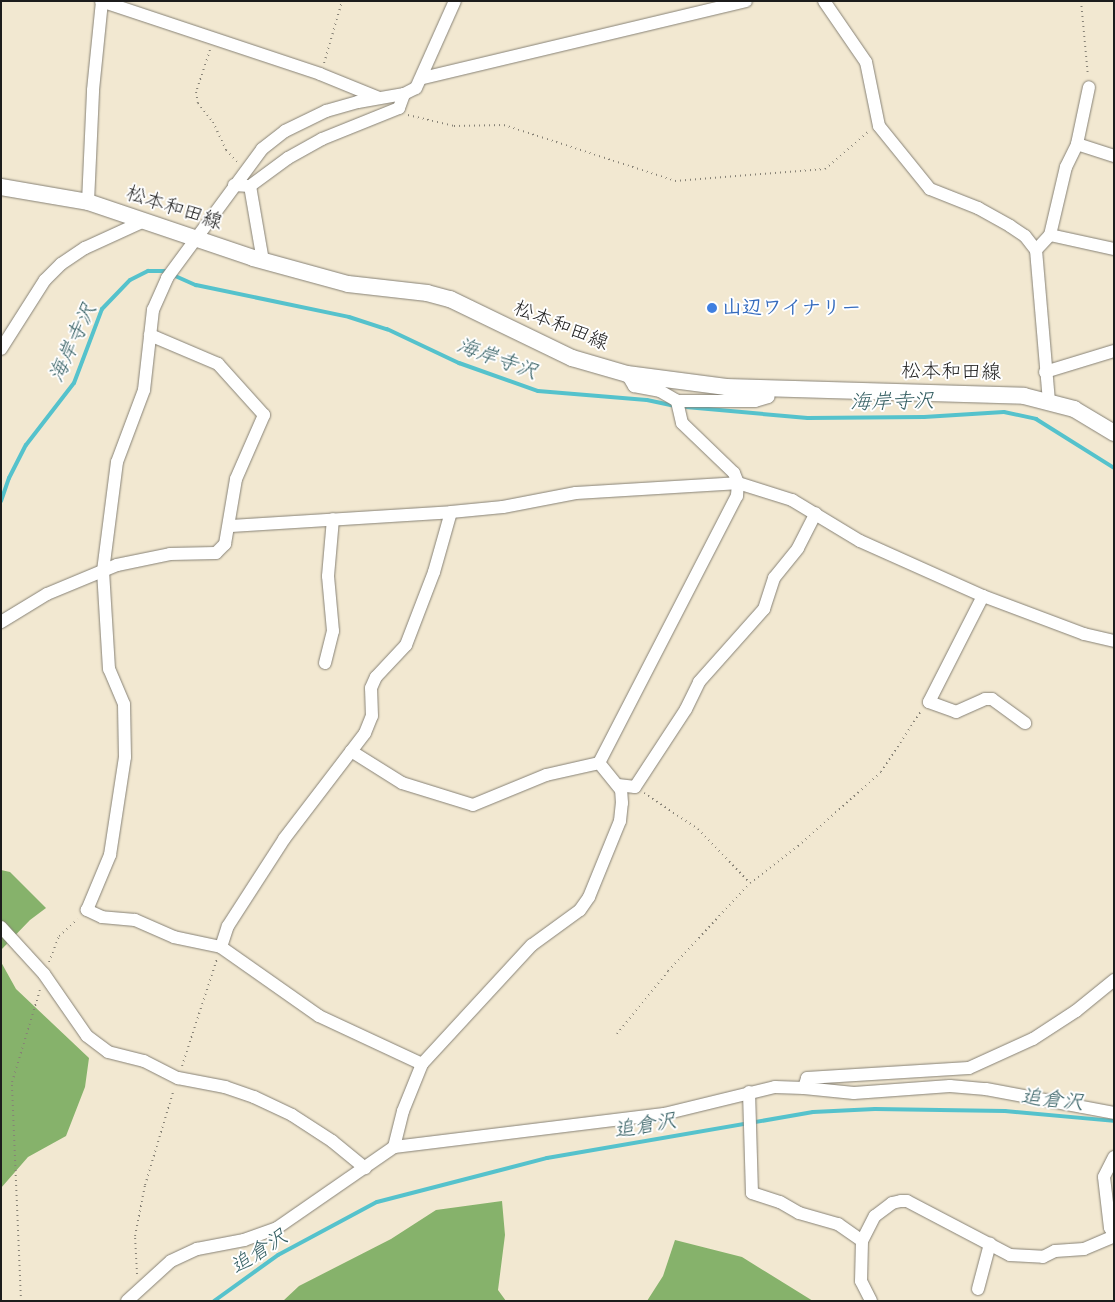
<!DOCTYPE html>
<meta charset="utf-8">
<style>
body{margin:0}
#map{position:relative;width:1115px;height:1302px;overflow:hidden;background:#f2e8d1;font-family:Mynerve,"Klee One",sans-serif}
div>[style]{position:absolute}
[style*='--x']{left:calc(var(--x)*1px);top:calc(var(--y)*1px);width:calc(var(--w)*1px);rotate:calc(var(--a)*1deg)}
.forest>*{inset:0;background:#86b26b}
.stream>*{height:4px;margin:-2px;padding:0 2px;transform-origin:2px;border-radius:2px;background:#55c2cc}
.path>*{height:2px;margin-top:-1px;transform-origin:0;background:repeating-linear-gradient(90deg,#878276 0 1px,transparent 0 5px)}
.roads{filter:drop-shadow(0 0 1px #878276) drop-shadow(0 0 1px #878276)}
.minor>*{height:12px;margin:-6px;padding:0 6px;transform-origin:6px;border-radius:6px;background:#fff}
.major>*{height:16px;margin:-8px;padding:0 8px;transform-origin:8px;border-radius:8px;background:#fff}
.dots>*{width:14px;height:14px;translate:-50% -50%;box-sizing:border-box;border:2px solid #fff;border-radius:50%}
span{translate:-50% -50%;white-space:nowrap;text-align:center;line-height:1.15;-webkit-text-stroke:4px #fff;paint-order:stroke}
.street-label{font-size:20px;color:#1c1c1c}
.shop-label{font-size:20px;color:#366cbe;font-weight:700}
.left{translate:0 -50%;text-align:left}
.water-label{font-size:21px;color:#335e62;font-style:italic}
.frame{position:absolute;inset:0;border:2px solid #1c1c1c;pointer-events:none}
</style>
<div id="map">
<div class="forest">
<i style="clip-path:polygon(1px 870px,10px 872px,46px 908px,30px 920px,1px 950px)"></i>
<i style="clip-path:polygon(1px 962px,16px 989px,89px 1058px,85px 1087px,66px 1136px,28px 1157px,1px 1188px)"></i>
<i style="clip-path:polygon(502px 1201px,505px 1235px,498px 1290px,506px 1301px,283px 1301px,299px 1286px,391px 1239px,436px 1210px)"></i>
<i style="clip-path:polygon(675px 1240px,742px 1257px,813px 1301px,647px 1301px,663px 1276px)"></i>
</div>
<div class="stream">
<i style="--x:686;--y:407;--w:122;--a:5.2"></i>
<i style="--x:808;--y:418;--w:116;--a:-0.5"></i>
<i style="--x:924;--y:417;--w:80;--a:-3.6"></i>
<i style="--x:1004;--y:412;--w:33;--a:12"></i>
<i style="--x:1036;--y:419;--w:92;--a:32.1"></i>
<i style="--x:1;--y:501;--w:24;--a:-71"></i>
<i style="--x:9;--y:478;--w:37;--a:-63"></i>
<i style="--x:26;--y:445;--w:78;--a:-52.3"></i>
<i style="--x:74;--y:383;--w:79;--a:-69.3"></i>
<i style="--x:102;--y:309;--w:40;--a:-46"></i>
<i style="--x:130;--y:280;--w:20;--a:-27"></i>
<i style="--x:148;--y:271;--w:16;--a:0"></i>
<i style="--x:164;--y:271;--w:35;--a:24"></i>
<i style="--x:196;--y:285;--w:156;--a:11.8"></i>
<i style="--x:349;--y:317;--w:40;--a:18"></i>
<i style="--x:387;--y:329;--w:80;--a:25.3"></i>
<i style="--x:459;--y:363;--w:84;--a:19.5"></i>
<i style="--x:538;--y:391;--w:109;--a:4.7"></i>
<i style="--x:647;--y:400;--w:30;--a:12"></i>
<i style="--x:214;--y:1301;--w:79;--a:-35.7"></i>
<i style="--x:278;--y:1255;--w:112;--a:-28.2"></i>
<i style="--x:377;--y:1202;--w:176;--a:-14.5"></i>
<i style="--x:547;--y:1158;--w:270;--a:-9.8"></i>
<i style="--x:813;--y:1112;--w:62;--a:-2.8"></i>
<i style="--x:875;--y:1109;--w:130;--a:0.9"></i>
<i style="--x:1005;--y:1111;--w:109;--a:5.2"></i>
</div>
<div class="path">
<i style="--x:1081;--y:1;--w:75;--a:84.7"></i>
<i style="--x:210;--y:50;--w:44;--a:108.4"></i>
<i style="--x:196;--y:92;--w:11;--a:80"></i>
<i style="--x:198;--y:103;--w:24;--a:52"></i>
<i style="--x:213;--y:122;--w:31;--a:65"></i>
<i style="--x:226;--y:150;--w:18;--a:47"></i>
<i style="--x:324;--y:63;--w:65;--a:-73.8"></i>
<i style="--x:408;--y:115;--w:47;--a:13.4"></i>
<i style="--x:454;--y:126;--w:50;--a:-1.1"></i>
<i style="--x:504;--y:125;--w:180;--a:18.1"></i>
<i style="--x:675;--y:181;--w:150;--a:-4.6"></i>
<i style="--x:825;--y:169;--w:57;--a:-40.7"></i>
<i style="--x:644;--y:793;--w:65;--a:33.7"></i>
<i style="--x:698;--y:829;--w:75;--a:46.1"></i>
<i style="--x:49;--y:962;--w:28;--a:-69"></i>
<i style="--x:59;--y:936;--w:25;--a:-42"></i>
<i style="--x:617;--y:1034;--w:81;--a:-51"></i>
<i style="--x:668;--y:971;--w:120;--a:-47"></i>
<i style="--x:750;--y:883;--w:61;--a:-37.6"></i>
<i style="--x:798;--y:846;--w:111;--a:-41.7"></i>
<i style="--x:881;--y:772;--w:73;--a:-56.7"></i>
<i style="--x:182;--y:1066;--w:113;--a:-71.9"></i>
<i style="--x:137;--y:1274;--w:38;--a:-93"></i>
<i style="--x:135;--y:1236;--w:52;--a:-78.9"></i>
<i style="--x:145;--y:1185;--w:100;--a:-73.2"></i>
<i style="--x:21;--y:1301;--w:219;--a:-92.4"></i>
<i style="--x:12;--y:1082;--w:96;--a:-73.1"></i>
</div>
<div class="roads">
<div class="minor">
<i style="--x:101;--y:1;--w:231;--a:18.4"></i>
<i style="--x:320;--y:74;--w:64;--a:22.1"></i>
<i style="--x:824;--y:1;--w:74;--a:55.5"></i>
<i style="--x:866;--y:62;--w:65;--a:78.5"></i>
<i style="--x:879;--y:126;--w:81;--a:51"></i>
<i style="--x:930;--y:189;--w:52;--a:21.6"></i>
<i style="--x:978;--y:208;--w:37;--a:29"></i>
<i style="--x:1010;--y:226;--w:18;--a:34"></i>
<i style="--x:1025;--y:236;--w:18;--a:52"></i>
<i style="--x:1036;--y:250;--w:153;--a:85.1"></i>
<i style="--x:423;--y:78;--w:332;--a:-13.4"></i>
<i style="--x:1077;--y:144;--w:39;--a:18"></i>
<i style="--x:234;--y:185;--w:16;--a:4"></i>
<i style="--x:250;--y:186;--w:47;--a:-36.4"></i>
<i style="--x:288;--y:158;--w:39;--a:-29"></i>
<i style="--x:322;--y:139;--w:83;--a:-21.9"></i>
<i style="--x:399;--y:108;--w:15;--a:-70"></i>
<i style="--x:250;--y:186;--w:76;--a:80.2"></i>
<i style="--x:88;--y:202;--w:112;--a:-87.4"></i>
<i style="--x:93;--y:90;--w:89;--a:-84.2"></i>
<i style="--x:1050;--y:235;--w:66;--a:12.3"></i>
<i style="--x:1036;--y:250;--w:21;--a:-47"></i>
<i style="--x:1050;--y:235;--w:70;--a:-76.8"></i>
<i style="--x:1066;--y:167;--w:25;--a:-64"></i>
<i style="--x:1077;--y:144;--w:58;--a:-78.1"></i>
<i style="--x:1;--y:349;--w:82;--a:-57.5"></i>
<i style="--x:45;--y:280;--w:23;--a:-45"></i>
<i style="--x:61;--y:264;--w:29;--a:-34"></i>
<i style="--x:85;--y:248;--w:65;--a:-24.6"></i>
<i style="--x:1045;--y:372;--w:72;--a:-16.9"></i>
<i style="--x:627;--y:374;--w:14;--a:60"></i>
<i style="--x:634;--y:386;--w:26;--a:11"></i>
<i style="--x:660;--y:391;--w:20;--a:30"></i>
<i style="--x:677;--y:401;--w:78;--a:0"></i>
<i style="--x:755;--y:401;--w:14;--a:-17"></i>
<i style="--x:768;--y:397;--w:9;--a:-77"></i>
<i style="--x:231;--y:526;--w:220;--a:-3.6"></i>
<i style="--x:451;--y:512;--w:52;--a:-5.5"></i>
<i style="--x:503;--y:507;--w:74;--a:-10.9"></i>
<i style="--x:576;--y:493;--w:162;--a:-3.5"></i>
<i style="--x:738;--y:483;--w:57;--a:17.5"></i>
<i style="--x:792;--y:500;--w:79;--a:31.1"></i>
<i style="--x:860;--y:541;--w:135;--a:24.1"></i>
<i style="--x:983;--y:596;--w:108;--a:20.6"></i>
<i style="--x:1084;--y:634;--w:31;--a:13"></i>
<i style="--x:983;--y:596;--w:119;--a:117"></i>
<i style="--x:929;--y:702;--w:29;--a:20"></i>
<i style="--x:956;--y:712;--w:32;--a:-24"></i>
<i style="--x:985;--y:699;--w:7;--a:0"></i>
<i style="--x:992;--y:699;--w:41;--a:36"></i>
<i style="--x:1;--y:622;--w:54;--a:-31.3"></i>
<i style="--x:47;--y:594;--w:76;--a:-22.5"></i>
<i style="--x:117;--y:565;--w:54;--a:-11.7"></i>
<i style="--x:170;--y:554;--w:46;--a:-1.2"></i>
<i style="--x:216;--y:553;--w:13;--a:-45"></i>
<i style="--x:225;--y:544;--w:66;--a:-80.4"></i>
<i style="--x:236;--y:479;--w:70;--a:-66.4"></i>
<i style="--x:264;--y:415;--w:69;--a:-132"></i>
<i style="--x:218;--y:364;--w:74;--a:-156.9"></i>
<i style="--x:325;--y:663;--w:33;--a:-76"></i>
<i style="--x:333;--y:631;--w:55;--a:-95.2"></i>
<i style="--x:328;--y:576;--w:57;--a:-85"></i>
<i style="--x:351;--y:751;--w:60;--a:32.1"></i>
<i style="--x:402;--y:783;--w:74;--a:17.2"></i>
<i style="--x:473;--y:805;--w:79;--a:-22.3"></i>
<i style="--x:546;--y:775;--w:54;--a:-12.8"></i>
<i style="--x:599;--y:763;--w:301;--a:-62.7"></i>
<i style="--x:737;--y:496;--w:13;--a:-86"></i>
<i style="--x:738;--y:483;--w:11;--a:-112"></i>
<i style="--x:734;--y:473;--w:72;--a:-136.1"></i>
<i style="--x:682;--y:423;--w:23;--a:-103"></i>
<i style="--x:618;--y:785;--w:17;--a:7"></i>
<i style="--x:635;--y:787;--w:93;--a:-56.8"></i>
<i style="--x:686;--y:709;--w:30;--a:-64"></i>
<i style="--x:699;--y:682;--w:98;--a:-48.3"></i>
<i style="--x:764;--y:609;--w:33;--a:-72"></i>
<i style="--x:774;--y:578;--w:38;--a:-51"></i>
<i style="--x:798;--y:548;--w:39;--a:-63"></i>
<i style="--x:1;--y:927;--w:64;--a:47.5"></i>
<i style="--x:44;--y:974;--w:75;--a:55.3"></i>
<i style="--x:87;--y:1036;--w:26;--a:37"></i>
<i style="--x:108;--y:1052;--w:37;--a:14"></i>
<i style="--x:144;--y:1061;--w:38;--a:27"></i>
<i style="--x:178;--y:1078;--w:48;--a:10.8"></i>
<i style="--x:225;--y:1087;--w:31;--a:19"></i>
<i style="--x:254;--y:1097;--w:42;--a:25.3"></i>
<i style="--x:292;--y:1115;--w:48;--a:33"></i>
<i style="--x:332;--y:1141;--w:43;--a:39.3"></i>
<i style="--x:221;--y:947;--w:22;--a:-72"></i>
<i style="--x:228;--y:926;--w:103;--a:-57.2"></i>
<i style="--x:284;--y:839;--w:133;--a:-52.6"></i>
<i style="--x:365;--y:733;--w:18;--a:-68"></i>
<i style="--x:372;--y:716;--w:28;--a:-92"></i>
<i style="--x:371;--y:688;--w:12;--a:-66"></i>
<i style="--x:376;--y:677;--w:44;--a:-46.8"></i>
<i style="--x:406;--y:645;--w:78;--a:-69"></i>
<i style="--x:434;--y:572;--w:62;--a:-74.2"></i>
<i style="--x:422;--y:1064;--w:114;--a:-155"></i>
<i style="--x:319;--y:1016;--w:120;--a:-144.9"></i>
<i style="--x:221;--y:947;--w:48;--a:-168"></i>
<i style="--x:174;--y:937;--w:43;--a:-156.4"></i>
<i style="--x:135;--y:920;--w:33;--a:-175"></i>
<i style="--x:102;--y:917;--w:17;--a:-155"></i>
<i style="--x:87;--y:910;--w:60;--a:-67.3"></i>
<i style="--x:110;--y:855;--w:99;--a:-81.3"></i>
<i style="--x:125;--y:757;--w:53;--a:-91.1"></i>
<i style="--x:124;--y:704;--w:38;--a:-113"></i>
<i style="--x:109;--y:669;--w:98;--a:-93.5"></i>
<i style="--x:103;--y:571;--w:110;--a:-82.7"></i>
<i style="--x:117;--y:462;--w:77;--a:-69.4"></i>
<i style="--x:144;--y:390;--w:81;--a:-83.6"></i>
<i style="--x:153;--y:310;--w:35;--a:-66"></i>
<i style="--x:167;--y:278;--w:160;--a:-53.6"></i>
<i style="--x:262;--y:149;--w:29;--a:-38"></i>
<i style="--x:285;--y:131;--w:46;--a:-26"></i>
<i style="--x:326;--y:111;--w:33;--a:-16"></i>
<i style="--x:358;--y:102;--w:47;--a:-9.9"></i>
<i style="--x:404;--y:94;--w:13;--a:-27"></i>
<i style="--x:416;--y:88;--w:95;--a:-65.9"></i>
<i style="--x:804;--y:1088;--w:50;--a:5.7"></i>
<i style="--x:854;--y:1093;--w:96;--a:-4.2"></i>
<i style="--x:950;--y:1086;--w:36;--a:5"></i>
<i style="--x:986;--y:1089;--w:130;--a:10.6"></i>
<i style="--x:749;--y:1092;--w:101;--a:88.3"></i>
<i style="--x:752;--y:1193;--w:29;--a:18"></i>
<i style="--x:780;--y:1202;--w:22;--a:30"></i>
<i style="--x:799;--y:1213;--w:41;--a:15.8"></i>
<i style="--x:838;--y:1224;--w:29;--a:35"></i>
<i style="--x:862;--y:1241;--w:28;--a:-63"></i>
<i style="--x:875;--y:1216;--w:21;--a:-37"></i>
<i style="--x:892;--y:1203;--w:9;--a:-13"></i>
<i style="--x:901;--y:1201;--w:6;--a:0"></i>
<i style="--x:907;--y:1201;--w:116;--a:27.7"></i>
<i style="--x:1010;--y:1255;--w:33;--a:3"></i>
<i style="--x:1043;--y:1257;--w:13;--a:-27"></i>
<i style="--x:1055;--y:1251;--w:29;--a:-4"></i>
<i style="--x:1084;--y:1249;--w:33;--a:-23"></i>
<i style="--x:394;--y:1147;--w:37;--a:-76"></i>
<i style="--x:403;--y:1111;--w:51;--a:-68"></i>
<i style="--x:422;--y:1064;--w:162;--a:-47.3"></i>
<i style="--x:532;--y:945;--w:59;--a:-36.1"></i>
<i style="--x:580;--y:910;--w:16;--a:-55"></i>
<i style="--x:589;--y:897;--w:82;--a:-67.8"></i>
<i style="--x:620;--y:821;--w:18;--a:-84"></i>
<i style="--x:622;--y:803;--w:13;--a:-94"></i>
<i style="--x:621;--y:790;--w:35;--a:-129"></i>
<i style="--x:1114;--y:1157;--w:22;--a:117"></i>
<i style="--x:1104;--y:1177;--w:51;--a:83.3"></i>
<i style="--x:1110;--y:1228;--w:7;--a:56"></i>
<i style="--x:862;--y:1241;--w:40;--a:91.4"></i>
<i style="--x:861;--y:1281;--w:22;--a:63"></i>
<i style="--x:978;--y:1289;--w:47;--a:-75.1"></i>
<i style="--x:127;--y:1301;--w:59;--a:-42.3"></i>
<i style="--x:171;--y:1261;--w:29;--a:-25"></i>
<i style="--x:197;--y:1249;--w:48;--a:-10.8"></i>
<i style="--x:244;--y:1240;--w:35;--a:-20"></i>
<i style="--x:277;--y:1228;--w:142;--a:-34.7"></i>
<i style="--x:394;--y:1147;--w:272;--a:-7"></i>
<i style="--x:664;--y:1114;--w:114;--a:-13.7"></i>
<i style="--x:775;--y:1087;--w:29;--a:2"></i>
<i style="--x:804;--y:1088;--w:10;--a:-73"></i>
<i style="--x:807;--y:1078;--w:162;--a:-3.5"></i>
<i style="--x:969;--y:1068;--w:70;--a:-24.4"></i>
<i style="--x:1033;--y:1039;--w:51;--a:-33.1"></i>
<i style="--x:1076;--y:1011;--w:49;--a:-39.2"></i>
</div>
<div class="major">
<i style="--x:1;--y:187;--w:88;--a:9.8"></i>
<i style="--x:88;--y:202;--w:174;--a:18.7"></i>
<i style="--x:253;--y:258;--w:98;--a:15.3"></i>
<i style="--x:348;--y:284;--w:80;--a:6.5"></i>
<i style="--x:427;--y:293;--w:24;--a:15"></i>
<i style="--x:450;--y:299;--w:136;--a:25.8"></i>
<i style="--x:572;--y:358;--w:57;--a:16.2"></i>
<i style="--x:627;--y:374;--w:100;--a:7.5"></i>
<i style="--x:726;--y:387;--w:298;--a:1.7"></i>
<i style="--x:1024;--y:396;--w:52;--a:14.6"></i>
<i style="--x:1074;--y:409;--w:47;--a:31"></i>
</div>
</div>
<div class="dots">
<i style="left:712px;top:308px;background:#3f7fe0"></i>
</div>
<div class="street-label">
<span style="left:174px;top:208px;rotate:18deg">松本和田線</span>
<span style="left:561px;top:326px;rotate:22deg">松本和田線</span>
<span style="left:951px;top:372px;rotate:1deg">松本和田線</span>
</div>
<div class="shop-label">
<span class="left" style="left:722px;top:308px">山辺ワイナリー</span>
</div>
<div class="water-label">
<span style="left:73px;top:343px;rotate:-65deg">海岸寺沢</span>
<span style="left:497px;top:359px;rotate:20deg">海岸寺沢</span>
<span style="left:892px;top:402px;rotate:-1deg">海岸寺沢</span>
<span style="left:1052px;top:1100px;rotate:6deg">追倉沢</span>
<span style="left:645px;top:1126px;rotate:-10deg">追倉沢</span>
<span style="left:259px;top:1252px;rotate:-33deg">追倉沢</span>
</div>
<div class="frame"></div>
</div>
